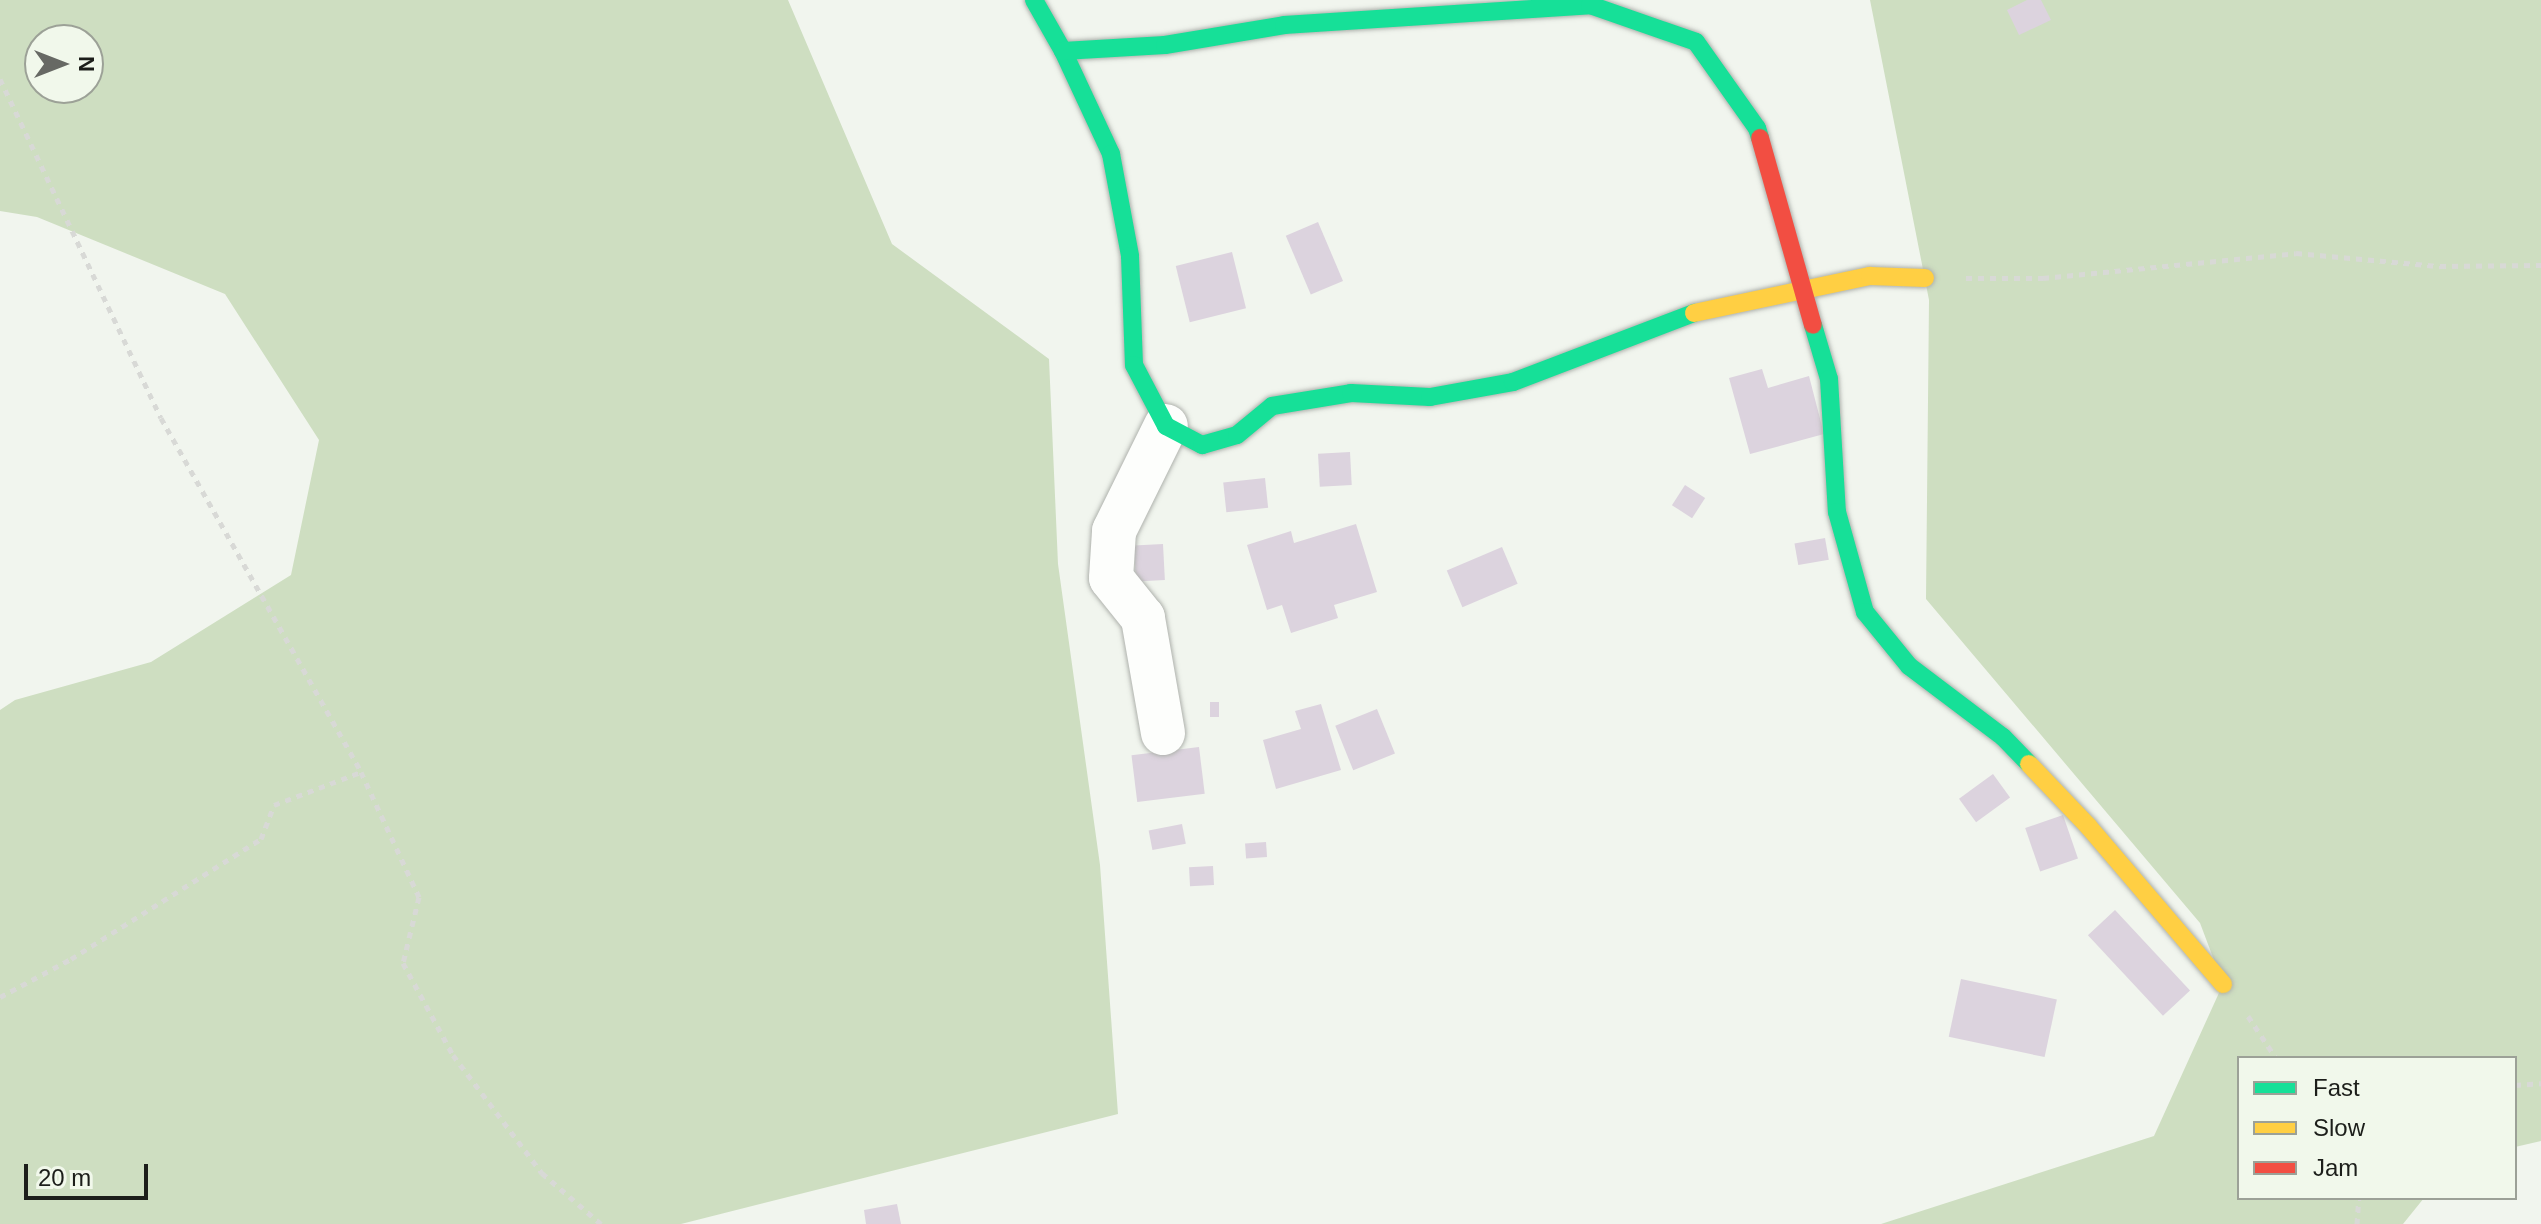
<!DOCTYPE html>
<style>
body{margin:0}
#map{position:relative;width:2541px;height:1224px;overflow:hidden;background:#f1f5ee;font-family:Helvetica,sans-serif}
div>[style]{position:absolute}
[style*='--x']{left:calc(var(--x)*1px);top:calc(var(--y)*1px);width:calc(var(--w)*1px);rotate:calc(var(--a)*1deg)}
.green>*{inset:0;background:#cedec1}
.building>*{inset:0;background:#dcd3de;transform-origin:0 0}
.path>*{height:5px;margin-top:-2.5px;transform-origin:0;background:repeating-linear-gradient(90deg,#d8d9d6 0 6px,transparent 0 12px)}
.roads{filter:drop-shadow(0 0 2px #afb2ad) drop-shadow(0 0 2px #afb2ad)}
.street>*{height:44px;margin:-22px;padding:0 22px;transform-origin:22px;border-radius:22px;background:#fdfefc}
.fast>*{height:18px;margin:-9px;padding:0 9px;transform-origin:9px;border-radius:9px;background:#16e098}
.slow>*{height:18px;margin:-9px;padding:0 9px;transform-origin:9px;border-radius:9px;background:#ffcf43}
.jam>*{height:18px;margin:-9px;padding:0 9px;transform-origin:9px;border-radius:9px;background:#f24e42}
span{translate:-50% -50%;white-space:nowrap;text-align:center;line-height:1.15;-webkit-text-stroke:6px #f1f8eb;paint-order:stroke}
.legend{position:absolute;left:2237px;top:1056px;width:280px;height:144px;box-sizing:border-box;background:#f1f8eb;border:2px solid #9ca197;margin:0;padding:10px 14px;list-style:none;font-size:24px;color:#1c1e1a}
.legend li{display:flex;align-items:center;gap:16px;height:40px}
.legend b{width:40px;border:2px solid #9ca197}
.north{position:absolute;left:24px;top:24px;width:80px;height:80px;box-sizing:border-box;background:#f1f8eb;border:2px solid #9ca197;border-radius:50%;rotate:90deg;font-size:22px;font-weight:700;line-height:32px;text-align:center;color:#1c1e1a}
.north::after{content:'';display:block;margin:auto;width:28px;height:36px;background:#676964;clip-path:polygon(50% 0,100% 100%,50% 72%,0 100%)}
.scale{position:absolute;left:24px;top:1164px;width:124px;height:36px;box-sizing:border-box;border:4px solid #1c1e1a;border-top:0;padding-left:10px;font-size:24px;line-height:28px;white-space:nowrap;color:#1c1e1a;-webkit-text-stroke:6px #f1f8eb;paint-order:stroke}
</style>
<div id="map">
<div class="green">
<i style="clip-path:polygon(evenodd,0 0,788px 0,892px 244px,1049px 359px,1058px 564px,1100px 865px,1118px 1114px,681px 1224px,0 1224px,0 710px,15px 700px,151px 662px,291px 575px,319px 440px,225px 294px,37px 217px,0 211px,0 0,88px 40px,88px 88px,40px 88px,40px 40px,88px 40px)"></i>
<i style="clip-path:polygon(1870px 0,2541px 0,2541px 1141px,2515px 1147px,2515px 1058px,2239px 1058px,2239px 1198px,2424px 1198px,2403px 1224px,1881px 1224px,2154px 1136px,2223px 984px,2200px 923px,1926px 599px,1929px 300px)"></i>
</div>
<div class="building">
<i style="clip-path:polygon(2027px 0,2041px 0,2051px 20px,2019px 35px,2007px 10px)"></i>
<i style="left:1318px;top:222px;width:64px;height:35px;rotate:67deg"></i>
<i style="left:1232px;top:252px;width:58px;height:58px;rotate:76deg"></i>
<i style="clip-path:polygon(1762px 369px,1768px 388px,1809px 376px,1824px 434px,1750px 454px,1729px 378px)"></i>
<i style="left:1350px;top:452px;width:33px;height:32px;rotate:87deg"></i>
<i style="left:1265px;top:478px;width:30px;height:42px;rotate:84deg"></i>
<i style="left:1685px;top:485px;width:24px;height:24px;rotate:33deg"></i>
<i style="clip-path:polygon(1356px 524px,1377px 592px,1334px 605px,1338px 618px,1291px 633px,1282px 605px,1267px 610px,1247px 545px,1291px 531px,1294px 543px)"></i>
<i style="left:1825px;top:538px;width:22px;height:31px;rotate:80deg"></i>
<i style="left:1163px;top:544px;width:36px;height:29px;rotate:87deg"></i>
<i style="left:1502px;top:547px;width:40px;height:60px;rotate:67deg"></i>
<i style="left:1210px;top:702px;width:9px;height:15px"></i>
<i style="clip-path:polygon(1321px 704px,1341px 770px,1276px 789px,1263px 740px,1301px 729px,1295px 711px)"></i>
<i style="left:1377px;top:709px;width:48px;height:45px;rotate:68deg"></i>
<i style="left:1199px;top:747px;width:47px;height:68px;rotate:83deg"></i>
<i style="left:1993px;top:774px;width:29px;height:42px;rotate:54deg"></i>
<i style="left:2063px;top:815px;width:46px;height:40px;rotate:71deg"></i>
<i style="left:1182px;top:824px;width:20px;height:34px;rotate:79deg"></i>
<i style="left:1266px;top:842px;width:15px;height:21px;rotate:86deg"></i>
<i style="left:1213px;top:866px;width:19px;height:24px;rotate:87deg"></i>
<i style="left:2115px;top:910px;width:110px;height:37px;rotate:47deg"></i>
<i style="left:1961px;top:979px;width:98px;height:59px;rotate:12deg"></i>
<i style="clip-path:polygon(897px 1204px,901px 1224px,866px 1224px,864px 1210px)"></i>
</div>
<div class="path">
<i style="--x:0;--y:79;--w:375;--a:64.6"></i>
<i style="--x:161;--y:418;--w:407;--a:60.5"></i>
<i style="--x:1966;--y:278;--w:77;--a:0"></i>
<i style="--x:2043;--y:278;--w:254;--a:-5.6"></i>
<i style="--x:2296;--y:253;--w:145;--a:5.2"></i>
<i style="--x:2440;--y:266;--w:101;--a:-0.6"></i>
<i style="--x:0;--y:997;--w:81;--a:-28.2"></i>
<i style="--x:71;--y:959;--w:225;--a:-32.3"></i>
<i style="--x:261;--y:839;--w:36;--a:-69"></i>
<i style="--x:274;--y:805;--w:93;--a:-20.8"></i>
<i style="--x:361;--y:772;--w:138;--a:65.1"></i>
<i style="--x:419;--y:897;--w:68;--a:103.6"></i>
<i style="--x:403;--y:963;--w:105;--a:61.5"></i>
<i style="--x:453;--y:1055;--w:148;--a:53"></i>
<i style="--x:542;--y:1173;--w:78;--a:40.8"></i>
<i style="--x:2248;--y:1016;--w:50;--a:56.3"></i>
<i style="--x:2515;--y:1085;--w:26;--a:-4"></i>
<i style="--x:2357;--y:1224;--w:26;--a:-86"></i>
</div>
<div class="roads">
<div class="street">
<i style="--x:1163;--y:733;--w:117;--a:-99.9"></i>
<i style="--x:1143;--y:618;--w:51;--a:-128.7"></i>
<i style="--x:1111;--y:578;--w:47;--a:-86.3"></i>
<i style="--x:1114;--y:531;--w:117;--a:-63.7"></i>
</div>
<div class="fast">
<i style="--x:1034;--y:0;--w:59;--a:60.4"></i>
<i style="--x:1063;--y:51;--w:114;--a:65"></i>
<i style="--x:1111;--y:154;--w:104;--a:79.4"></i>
<i style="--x:1130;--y:256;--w:109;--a:87.9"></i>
<i style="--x:1134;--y:365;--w:69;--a:62.3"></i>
<i style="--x:1166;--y:426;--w:41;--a:27.8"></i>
<i style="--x:1202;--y:445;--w:36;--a:-16"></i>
<i style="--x:1237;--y:435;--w:45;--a:-39.6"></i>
<i style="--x:1272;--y:406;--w:80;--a:-9.3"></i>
<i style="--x:1351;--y:393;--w:79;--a:2.9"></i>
<i style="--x:1430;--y:397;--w:84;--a:-10.2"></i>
<i style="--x:1513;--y:382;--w:194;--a:-20.9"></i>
<i style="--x:1063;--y:51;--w:102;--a:-3.4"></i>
<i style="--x:1165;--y:45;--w:121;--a:-9.5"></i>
<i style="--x:1284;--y:25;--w:307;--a:-3.7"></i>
<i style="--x:1590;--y:5;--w:112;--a:19.2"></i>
<i style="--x:1696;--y:42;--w:105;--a:54.7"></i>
<i style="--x:1757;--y:128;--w:10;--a:73"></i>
<i style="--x:1813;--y:325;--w:56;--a:73.5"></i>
<i style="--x:1829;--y:379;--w:133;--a:86.6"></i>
<i style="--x:1837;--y:512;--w:104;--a:74.4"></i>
<i style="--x:1865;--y:612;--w:70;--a:50.8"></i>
<i style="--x:1909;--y:666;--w:118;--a:37.1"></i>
<i style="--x:2003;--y:737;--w:37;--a:46"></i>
</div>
<div class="slow">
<i style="--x:1694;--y:313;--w:180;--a:-11.9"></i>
<i style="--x:1870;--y:276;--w:55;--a:2.1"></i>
<i style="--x:2029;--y:764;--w:86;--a:46.4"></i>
<i style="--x:2088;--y:826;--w:208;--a:49.5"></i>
</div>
<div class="jam">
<i style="--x:1760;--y:138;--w:194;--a:74.2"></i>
</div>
</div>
<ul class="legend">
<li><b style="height:10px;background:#16e098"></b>Fast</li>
<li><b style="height:10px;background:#ffcf43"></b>Slow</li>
<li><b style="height:10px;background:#f24e42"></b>Jam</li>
</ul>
<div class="north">N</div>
<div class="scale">20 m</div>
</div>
